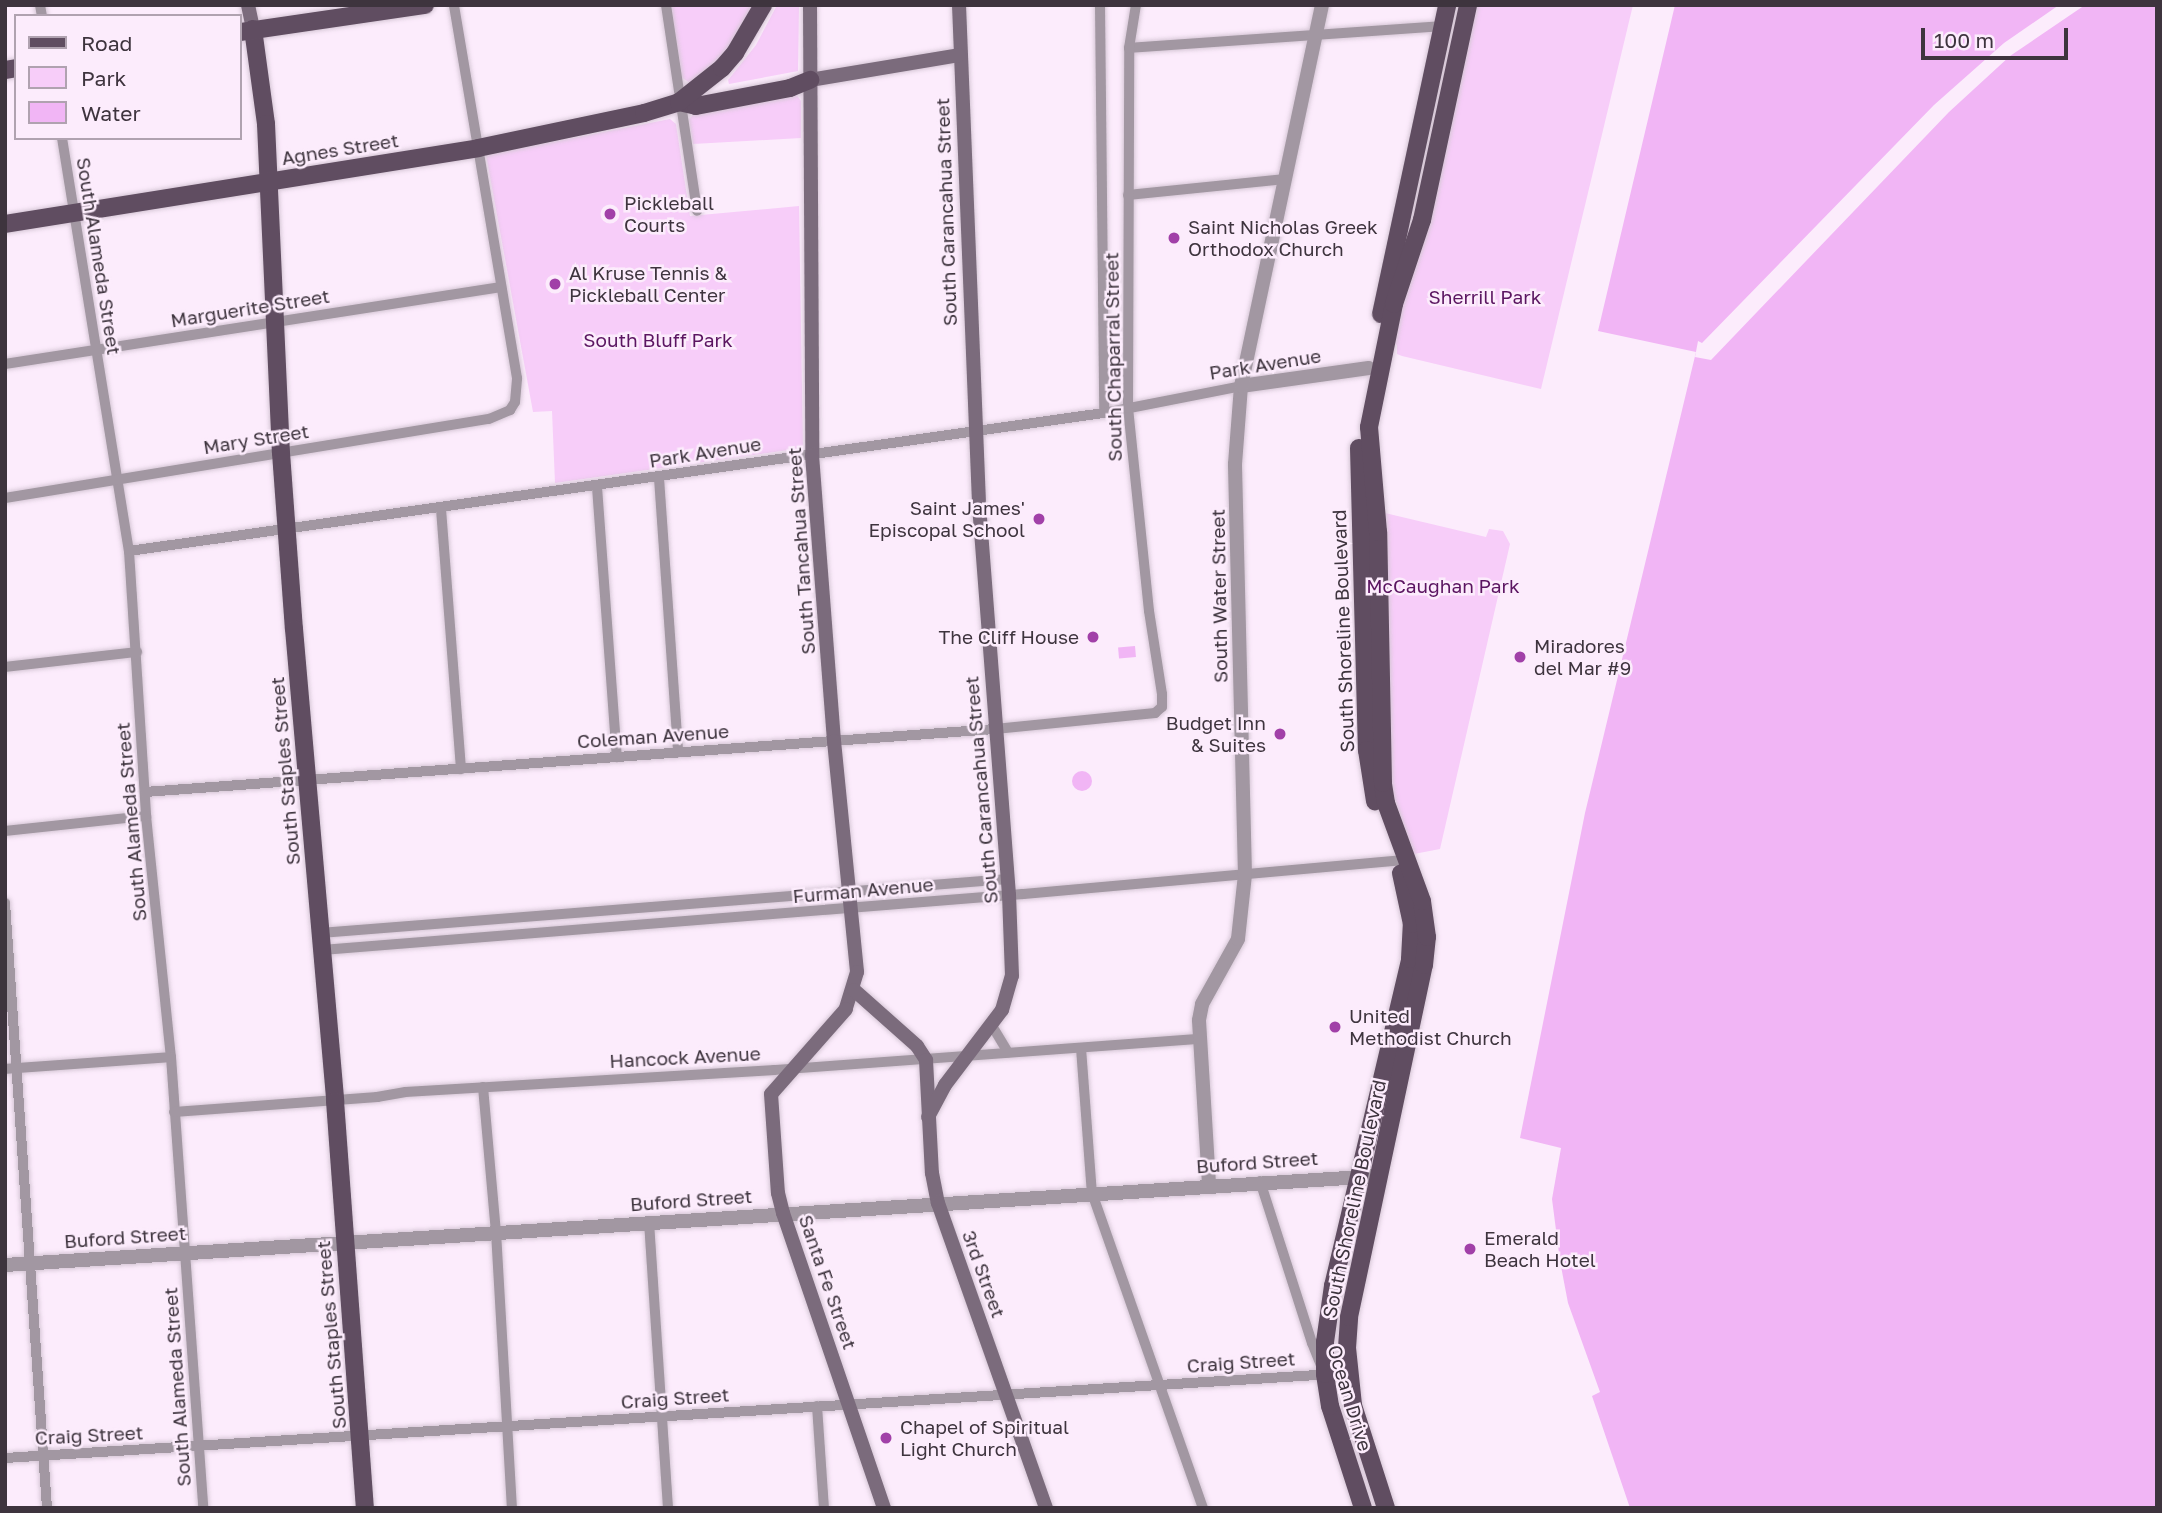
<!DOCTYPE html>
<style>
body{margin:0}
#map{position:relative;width:2162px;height:1513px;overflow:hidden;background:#fcecfc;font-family:"Golos Text",sans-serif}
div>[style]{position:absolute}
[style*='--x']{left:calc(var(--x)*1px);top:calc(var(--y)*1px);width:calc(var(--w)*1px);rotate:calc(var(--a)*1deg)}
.green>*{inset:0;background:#f7cdf9}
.water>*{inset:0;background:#f1b5f5;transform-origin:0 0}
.round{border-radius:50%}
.pier>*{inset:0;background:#fcecfc}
.roads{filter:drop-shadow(0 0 2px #d6c7d6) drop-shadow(0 0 2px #d6c7d6)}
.minor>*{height:10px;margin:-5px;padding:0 5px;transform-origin:5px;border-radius:5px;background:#a297a2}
.tertiary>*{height:14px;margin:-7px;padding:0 7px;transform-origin:7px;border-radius:7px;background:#a297a2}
.secondary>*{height:14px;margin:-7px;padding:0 7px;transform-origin:7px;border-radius:7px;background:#7b6b7c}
.primary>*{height:18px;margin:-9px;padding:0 9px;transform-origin:9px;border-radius:9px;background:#604d61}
.dots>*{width:19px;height:19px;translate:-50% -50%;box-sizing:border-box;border:4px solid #fcecfc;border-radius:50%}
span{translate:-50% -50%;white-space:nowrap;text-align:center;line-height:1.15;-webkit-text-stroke:5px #fcecfc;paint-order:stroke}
.street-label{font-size:19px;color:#3e343e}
.poi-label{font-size:19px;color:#3e343e}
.left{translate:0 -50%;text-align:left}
.right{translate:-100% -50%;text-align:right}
.park-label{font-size:19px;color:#5b1561}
.frame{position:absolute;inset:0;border:7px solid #3e343e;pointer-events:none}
.legend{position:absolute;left:14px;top:14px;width:228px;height:126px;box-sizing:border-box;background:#fcecfc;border:2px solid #b0a2b0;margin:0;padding:9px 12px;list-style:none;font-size:21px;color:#3e343e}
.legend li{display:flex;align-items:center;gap:14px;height:35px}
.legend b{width:35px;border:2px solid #b0a2b0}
.scale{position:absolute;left:1921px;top:28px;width:147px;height:32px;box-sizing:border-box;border:4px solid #3e343e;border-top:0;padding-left:9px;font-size:21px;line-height:24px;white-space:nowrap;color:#3e343e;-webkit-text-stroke:5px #fcecfc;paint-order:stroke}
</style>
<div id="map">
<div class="green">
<i style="clip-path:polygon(671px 5px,753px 5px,724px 54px,690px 83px,681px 77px)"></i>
<i style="clip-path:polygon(777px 5px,799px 5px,798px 71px,729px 84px,728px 80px,756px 45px)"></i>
<i style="clip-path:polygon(1476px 5px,1633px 5px,1541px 389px,1402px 356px,1397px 354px,1397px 345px,1392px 343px)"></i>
<i style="clip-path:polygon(796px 94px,801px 101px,801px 138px,693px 144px,689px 119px,697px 111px)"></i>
<i style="clip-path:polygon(670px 119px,676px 124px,690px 216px,799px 206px,803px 448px,555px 483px,552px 411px,533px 412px,486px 155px)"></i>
<i style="clip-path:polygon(1385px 513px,1486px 537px,1489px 529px,1503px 531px,1510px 544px,1440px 849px,1414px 854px,1390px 786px)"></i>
</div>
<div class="water">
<i style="clip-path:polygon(1675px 5px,2157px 5px,2157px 1508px,1630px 1508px,1592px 1396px,1600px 1392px,1568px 1303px,1560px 1261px,1552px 1199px,1561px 1148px,1520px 1138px,1585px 813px,1696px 352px,1598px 331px)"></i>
<i style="left:1135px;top:646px;width:11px;height:17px;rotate:85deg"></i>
<i class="round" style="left:1072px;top:771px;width:20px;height:20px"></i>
</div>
<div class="pier">
<i style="clip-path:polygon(2059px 5px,2085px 5px,2010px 56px,1949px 112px,1711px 360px,1695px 357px,1698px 341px,1702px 343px,1934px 105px,2004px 43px)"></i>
</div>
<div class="roads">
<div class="minor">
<i style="--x:40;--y:5;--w:11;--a:80"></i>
<i style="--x:666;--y:5;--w:208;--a:81.4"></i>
<i style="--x:1100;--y:5;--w:408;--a:89.4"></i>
<i style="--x:1129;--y:48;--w:314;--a:-4"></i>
<i style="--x:62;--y:138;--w:418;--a:80.8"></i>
<i style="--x:129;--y:551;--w:266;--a:86.3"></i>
<i style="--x:146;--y:816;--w:242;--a:84.1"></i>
<i style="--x:171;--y:1057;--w:452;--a:85.9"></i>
<i style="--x:1128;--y:195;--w:158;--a:-5.8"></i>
<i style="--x:5;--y:364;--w:502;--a:-8.82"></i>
<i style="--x:659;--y:478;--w:275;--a:86"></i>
<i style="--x:597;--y:487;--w:271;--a:85.8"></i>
<i style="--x:5;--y:498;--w:490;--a:-9.3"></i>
<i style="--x:489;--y:419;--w:23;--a:-23"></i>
<i style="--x:510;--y:410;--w:9;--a:-58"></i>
<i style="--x:515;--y:402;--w:24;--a:-85"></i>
<i style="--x:517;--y:378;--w:378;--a:-99.6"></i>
<i style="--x:441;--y:509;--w:261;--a:85.6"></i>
<i style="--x:129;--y:551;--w:985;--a:-8.06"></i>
<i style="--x:1104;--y:413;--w:140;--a:-11.1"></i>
<i style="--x:5;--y:667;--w:133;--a:-6.5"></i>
<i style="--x:145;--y:792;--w:852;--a:-4.24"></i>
<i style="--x:995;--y:729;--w:161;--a:-5.7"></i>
<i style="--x:1155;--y:713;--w:9;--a:-41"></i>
<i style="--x:1162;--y:707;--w:13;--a:-90"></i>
<i style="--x:1162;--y:694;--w:84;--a:-98.9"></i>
<i style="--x:1149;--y:611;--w:204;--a:-95.9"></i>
<i style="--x:1128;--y:408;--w:360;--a:-89.8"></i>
<i style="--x:1129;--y:48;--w:44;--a:-80.8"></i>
<i style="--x:5;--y:831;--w:142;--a:-6.1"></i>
<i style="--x:5;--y:903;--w:606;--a:86.03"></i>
<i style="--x:320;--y:933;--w:690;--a:-4.49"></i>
<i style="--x:322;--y:950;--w:703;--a:-4.57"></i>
<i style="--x:1023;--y:894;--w:386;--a:-5.1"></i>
<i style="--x:991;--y:1024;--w:33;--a:59"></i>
<i style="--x:1081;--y:1048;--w:145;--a:85.7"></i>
<i style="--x:1092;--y:1193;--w:334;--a:70.6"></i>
<i style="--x:5;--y:1069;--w:166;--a:-4.1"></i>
<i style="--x:483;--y:1087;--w:146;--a:84.9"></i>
<i style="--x:496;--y:1232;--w:276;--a:86.7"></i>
<i style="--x:174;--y:1112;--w:204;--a:-4.2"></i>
<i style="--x:377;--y:1097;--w:29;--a:-10"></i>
<i style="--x:406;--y:1092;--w:369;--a:-3.4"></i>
<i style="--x:774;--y:1070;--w:426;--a:-4.2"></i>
<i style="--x:1260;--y:1181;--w:170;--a:72.2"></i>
<i style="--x:1312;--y:1343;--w:27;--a:68"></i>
<i style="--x:649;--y:1222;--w:287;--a:86.2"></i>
<i style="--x:817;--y:1406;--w:102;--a:86.1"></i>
<i style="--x:5;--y:1458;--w:1346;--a:-3.62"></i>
</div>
<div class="tertiary">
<i style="--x:1241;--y:386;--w:129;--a:-8"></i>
<i style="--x:1209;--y:1184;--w:164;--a:-93.5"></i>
<i style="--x:1199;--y:1020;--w:16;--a:-79"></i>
<i style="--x:1202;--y:1004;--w:74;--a:-61"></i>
<i style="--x:1238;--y:939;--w:64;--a:-83.8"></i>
<i style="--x:1245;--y:875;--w:411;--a:-91.4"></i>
<i style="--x:1235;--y:464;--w:78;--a:-85.6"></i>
<i style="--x:1241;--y:386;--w:390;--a:-78"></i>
<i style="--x:5;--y:1265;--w:1377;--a:-3.71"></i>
</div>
<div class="secondary">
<i style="--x:248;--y:5;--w:25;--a:78"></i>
<i style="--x:810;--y:5;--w:450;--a:89.7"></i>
<i style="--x:812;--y:455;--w:287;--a:85.6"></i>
<i style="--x:834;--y:741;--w:232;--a:84.3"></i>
<i style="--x:857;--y:972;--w:39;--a:107"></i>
<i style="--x:846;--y:1009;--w:113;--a:131.4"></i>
<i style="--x:771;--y:1094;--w:99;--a:86"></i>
<i style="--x:778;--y:1193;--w:21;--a:76"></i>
<i style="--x:783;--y:1213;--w:312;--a:71.1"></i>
<i style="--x:959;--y:5;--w:496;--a:87.7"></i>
<i style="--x:810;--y:80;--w:151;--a:-9.5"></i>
<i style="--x:854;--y:990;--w:84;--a:41.6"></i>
<i style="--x:917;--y:1046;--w:17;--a:57"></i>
<i style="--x:926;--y:1060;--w:113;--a:87"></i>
<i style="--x:932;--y:1173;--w:31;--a:79"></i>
<i style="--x:938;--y:1203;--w:324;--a:70.5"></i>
<i style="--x:928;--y:1117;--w:36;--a:-62"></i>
<i style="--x:945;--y:1085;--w:94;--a:-52.8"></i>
<i style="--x:1002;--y:1010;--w:35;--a:-74"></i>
<i style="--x:1012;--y:976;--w:81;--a:-92.1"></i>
<i style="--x:1009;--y:895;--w:389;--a:-94.4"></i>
</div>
<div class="primary">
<i style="--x:253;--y:29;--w:96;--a:82.2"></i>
<i style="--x:266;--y:124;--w:329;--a:87.4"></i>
<i style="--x:281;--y:453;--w:176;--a:85.8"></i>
<i style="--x:294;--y:629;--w:474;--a:85"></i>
<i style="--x:335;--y:1101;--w:408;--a:85.8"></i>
<i style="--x:240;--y:32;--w:187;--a:-8.3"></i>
<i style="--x:5;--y:70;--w:11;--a:-10"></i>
<i style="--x:679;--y:102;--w:17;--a:13"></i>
<i style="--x:696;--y:106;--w:96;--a:-10.8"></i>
<i style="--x:790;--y:88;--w:22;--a:-22"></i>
<i style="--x:5;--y:224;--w:479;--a:-9.1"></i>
<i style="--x:478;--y:148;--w:170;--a:-11.9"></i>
<i style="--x:644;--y:113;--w:37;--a:-17"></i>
<i style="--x:679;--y:102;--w:55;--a:-38.3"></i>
<i style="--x:722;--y:68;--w:20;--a:-49"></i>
<i style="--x:735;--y:53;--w:56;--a:-59.7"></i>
<i style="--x:1381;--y:314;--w:316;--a:-77.9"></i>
<i style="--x:1359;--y:448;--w:302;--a:88.5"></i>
<i style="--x:1367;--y:750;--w:52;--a:81.1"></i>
<i style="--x:1363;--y:1508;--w:107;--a:-107.9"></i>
<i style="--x:1330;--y:1406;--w:32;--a:-99"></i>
<i style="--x:1325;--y:1374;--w:32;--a:-90"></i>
<i style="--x:1325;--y:1342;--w:57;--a:-81.9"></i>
<i style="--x:1333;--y:1286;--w:336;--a:-76.7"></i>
<i style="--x:1410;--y:959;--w:35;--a:-87"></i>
<i style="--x:1412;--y:924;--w:52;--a:-102.2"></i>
<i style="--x:1386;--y:1508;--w:108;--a:-107.8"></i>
<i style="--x:1353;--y:1405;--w:57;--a:-96"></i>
<i style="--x:1347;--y:1348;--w:31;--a:-86"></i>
<i style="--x:1349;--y:1317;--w:360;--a:-78"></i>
<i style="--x:1424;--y:965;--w:28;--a:-84"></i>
<i style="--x:1427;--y:937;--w:36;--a:-98"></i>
<i style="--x:1422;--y:901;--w:104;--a:-110.2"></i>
<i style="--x:1386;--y:803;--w:20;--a:-99"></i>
<i style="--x:1383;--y:783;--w:251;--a:-91.1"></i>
<i style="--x:1378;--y:532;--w:105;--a:-94.9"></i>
<i style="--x:1369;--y:427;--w:126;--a:-78.5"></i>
<i style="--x:1394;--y:304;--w:89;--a:-71.6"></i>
<i style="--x:1422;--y:220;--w:220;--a:-77.9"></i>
</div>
</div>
<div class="dots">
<i style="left:610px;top:214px;background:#a140a8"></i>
<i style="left:1174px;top:238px;background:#a140a8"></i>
<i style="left:555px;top:284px;background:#a140a8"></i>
<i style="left:1039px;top:519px;background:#a140a8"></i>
<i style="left:1093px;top:637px;background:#a140a8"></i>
<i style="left:1520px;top:657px;background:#a140a8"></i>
<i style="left:1280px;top:734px;background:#a140a8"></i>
<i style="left:1335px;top:1027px;background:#a140a8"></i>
<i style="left:1470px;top:1249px;background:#a140a8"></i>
<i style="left:886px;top:1438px;background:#a140a8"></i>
</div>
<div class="street-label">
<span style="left:340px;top:149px;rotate:-9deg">Agnes Street</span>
<span style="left:946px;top:212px;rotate:-92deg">South Carancahua Street</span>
<span style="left:99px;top:256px;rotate:81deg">South Alameda Street</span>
<span style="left:250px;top:308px;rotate:-9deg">Marguerite Street</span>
<span style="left:1113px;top:357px;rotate:-91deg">South Chaparral Street</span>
<span style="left:1265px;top:364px;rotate:-9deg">Park Avenue</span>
<span style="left:256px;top:439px;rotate:-9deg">Mary Street</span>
<span style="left:705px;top:452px;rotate:-9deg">Park Avenue</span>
<span style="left:801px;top:551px;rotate:-94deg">South Tancahua Street</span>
<span style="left:1219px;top:596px;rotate:-91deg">South Water Street</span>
<span style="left:1343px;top:631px;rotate:-92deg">South Shoreline Boulevard</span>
<span style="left:653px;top:736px;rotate:-4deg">Coleman Avenue</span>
<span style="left:285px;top:771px;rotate:-95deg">South Staples Street</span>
<span style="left:981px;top:790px;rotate:-95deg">South Carancahua Street</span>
<span style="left:131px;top:822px;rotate:-95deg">South Alameda Street</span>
<span style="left:863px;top:890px;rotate:-5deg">Furman Avenue</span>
<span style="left:685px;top:1057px;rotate:-3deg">Hancock Avenue</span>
<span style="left:1257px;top:1162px;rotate:-4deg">Buford Street</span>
<span style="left:1354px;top:1199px;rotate:-78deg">South Shoreline Boulevard</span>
<span style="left:691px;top:1200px;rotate:-4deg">Buford Street</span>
<span style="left:125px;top:1237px;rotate:-4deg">Buford Street</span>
<span style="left:984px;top:1274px;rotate:70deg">3rd Street</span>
<span style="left:828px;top:1282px;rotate:71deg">Santa Fe Street</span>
<span style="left:331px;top:1335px;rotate:-95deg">South Staples Street</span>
<span style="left:1241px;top:1362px;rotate:-4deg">Craig Street</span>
<span style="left:177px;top:1387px;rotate:-94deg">South Alameda Street</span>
<span style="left:675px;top:1398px;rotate:-4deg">Craig Street</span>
<span style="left:1350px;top:1398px;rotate:73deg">Ocean Drive</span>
<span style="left:89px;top:1435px;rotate:-3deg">Craig Street</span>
</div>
<div class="poi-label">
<span class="left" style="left:624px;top:214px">Pickleball<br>Courts</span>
<span class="left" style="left:1188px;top:238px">Saint Nicholas Greek<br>Orthodox Church</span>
<span class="left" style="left:569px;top:284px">Al Kruse Tennis &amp;<br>Pickleball Center</span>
<span class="right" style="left:1025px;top:519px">Saint James'<br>Episcopal School</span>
<span class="right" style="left:1079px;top:637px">The Cliff House</span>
<span class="left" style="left:1534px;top:657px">Miradores<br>del Mar #9</span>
<span class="right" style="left:1266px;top:734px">Budget Inn<br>&amp; Suites</span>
<span class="left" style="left:1349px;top:1027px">United<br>Methodist Church</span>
<span class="left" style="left:1484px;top:1249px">Emerald<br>Beach Hotel</span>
<span class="left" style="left:900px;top:1438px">Chapel of Spiritual<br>Light Church</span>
</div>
<div class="park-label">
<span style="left:1485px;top:297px">Sherrill Park</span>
<span style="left:658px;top:340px">South Bluff Park</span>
<span style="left:1443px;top:586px">McCaughan Park</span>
</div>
<div class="frame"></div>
<ul class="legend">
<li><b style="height:9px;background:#604d61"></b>Road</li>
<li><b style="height:19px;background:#f7cdf9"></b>Park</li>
<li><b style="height:19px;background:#f1b5f5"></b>Water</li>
</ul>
<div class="scale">100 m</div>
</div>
